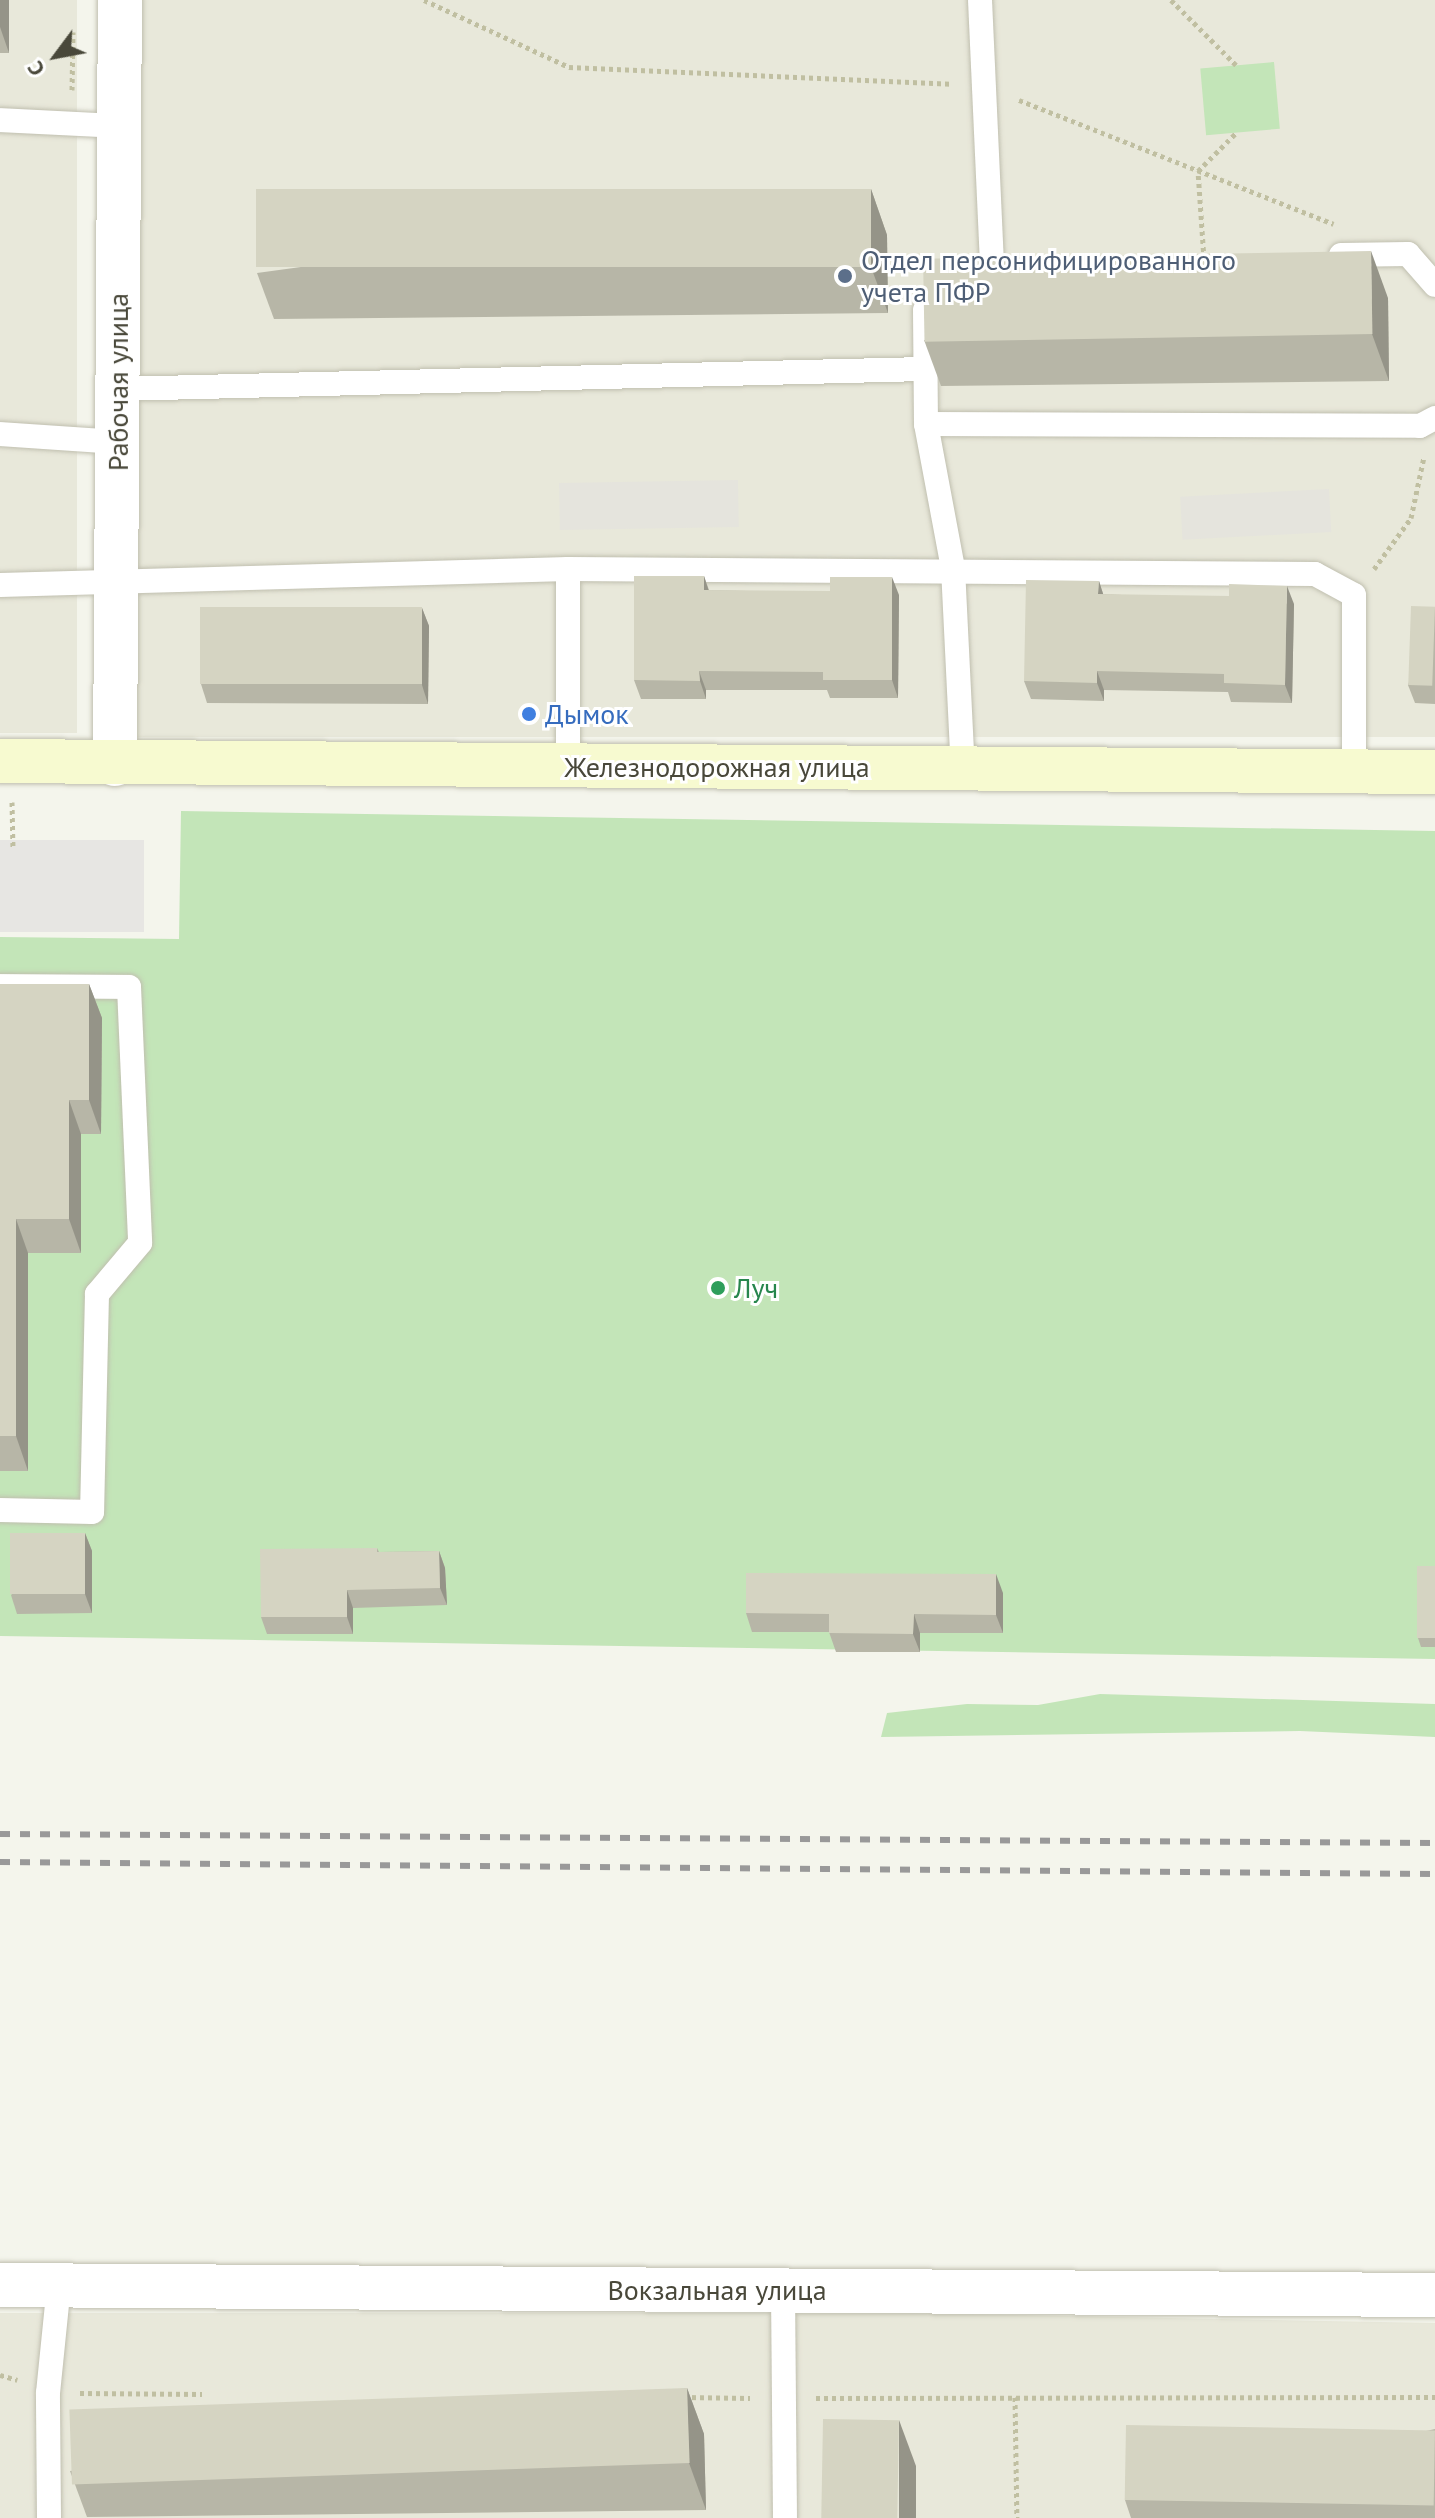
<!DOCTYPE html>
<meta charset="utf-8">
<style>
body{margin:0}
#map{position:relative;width:1435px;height:2518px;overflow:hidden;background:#f4f5ec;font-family:"PT Sans",sans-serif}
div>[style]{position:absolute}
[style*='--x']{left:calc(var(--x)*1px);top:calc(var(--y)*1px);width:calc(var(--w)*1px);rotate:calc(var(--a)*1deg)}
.residential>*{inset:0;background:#e8e8da;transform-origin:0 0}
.industrial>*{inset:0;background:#e5e4dd;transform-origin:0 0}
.green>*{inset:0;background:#c3e5b8;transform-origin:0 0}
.parking>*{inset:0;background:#e7e6e3;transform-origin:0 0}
.path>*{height:5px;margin-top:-2.5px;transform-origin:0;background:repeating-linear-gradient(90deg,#c0bfa1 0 4px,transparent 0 8px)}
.roads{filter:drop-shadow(0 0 2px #c0bfaf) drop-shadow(0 0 2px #c0bfaf)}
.service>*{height:24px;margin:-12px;padding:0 12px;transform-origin:12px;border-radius:12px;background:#fff}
.minor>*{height:44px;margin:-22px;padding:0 22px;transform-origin:22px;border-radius:22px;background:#fff}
.tertiary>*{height:44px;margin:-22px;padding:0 22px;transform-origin:22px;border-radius:22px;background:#fff}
.secondary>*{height:44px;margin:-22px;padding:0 22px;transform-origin:22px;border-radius:22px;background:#f7fad0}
.rail>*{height:6px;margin-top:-3px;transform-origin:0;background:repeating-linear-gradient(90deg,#999 0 10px,transparent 0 20px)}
.wall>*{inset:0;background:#b7b6a7}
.shaded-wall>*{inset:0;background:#959488}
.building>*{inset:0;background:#d5d4c2;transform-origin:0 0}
.dots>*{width:22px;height:22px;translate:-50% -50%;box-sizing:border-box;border:4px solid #fff;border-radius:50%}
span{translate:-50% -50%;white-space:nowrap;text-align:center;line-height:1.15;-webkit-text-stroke:6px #fff;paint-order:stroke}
.service-label{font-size:28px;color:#4e5e75}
.left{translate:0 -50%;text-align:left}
.street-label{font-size:28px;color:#49483a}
.shop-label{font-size:28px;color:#366cbe}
.leisure-label{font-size:28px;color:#27864d}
.north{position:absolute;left:16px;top:16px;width:80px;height:80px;-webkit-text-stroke:6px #fff;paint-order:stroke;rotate:238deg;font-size:22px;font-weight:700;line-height:32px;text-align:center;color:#49483a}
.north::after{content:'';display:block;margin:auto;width:28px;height:36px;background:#49483a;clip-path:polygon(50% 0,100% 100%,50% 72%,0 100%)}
</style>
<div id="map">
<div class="residential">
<i style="left:0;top:0;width:77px;height:733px"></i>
<i style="left:104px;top:0;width:1331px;height:737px"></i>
<i style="clip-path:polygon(0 2313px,906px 2313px,1435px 2323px,1435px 2518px,0 2518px)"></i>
</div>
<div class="industrial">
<i style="left:738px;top:480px;width:47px;height:179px;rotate:89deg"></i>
<i style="left:1329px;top:489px;width:43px;height:149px;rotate:87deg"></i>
</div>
<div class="green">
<i style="left:1274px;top:62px;width:67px;height:74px;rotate:85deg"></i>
<i style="clip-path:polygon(181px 811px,1435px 831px,1435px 1659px,0 1636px,0 937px,179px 939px)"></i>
<i style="clip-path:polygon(1100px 1694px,1435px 1704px,1435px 1737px,1300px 1731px,881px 1737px,887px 1713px,967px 1704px,1038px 1705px)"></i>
</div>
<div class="parking">
<i style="left:0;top:840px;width:144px;height:92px"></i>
</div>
<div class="path">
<i style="--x:424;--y:0;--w:160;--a:24.8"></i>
<i style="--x:569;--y:67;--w:382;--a:2.5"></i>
<i style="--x:1171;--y:0;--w:92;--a:45"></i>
<i style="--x:72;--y:90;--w:58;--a:-89"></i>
<i style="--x:1019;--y:100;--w:338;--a:21.5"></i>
<i style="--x:1204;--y:259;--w:88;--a:-93.9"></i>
<i style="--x:1198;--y:171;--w:54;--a:-45"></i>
<i style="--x:1374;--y:569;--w:63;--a:-54"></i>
<i style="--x:1411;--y:518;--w:62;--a:-78"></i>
<i style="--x:12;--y:802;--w:47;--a:88.8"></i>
<i style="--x:0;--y:2375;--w:18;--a:16"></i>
<i style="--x:80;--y:2393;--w:122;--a:0.5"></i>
<i style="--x:684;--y:2397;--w:66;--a:0.9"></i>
<i style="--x:1015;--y:2397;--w:121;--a:89.1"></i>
<i style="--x:816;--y:2398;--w:619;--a:-0.09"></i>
</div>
<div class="roads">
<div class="service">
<i style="--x:980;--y:0;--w:264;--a:87.4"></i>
<i style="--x:0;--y:120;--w:119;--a:2.9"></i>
<i style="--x:1341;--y:255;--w:67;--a:-0.9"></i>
<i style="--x:1408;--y:254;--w:41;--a:48.9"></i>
<i style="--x:925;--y:310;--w:114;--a:89.5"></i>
<i style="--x:926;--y:424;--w:147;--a:79.4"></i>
<i style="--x:953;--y:568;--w:201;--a:87.2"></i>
<i style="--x:118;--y:389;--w:807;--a:-1.42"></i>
<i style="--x:926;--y:424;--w:494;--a:0.2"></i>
<i style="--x:1420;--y:426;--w:17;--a:-28"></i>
<i style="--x:0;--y:434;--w:117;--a:3.9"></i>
<i style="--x:0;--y:585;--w:568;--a:-1.61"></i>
<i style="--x:568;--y:569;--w:747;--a:0.38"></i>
<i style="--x:1315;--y:574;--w:44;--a:28.3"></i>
<i style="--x:1354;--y:595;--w:177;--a:90"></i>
<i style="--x:568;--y:767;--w:198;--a:-90"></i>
<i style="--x:0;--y:986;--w:129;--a:0.4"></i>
<i style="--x:129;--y:987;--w:256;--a:87.5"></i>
<i style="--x:140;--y:1243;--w:67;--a:130.1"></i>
<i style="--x:97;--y:1294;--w:218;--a:91.3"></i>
<i style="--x:92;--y:1512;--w:92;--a:-178.8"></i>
<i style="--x:783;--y:2290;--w:228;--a:89.5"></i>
<i style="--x:49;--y:2518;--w:125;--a:-90.5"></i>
<i style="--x:48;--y:2393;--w:109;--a:-84.2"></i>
</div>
<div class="minor">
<i style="--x:115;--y:764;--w:764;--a:-89.63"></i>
</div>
<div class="tertiary">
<i style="--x:0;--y:2285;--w:1435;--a:0.4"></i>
</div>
<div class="secondary">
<i style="--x:0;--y:761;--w:1435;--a:0.44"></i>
</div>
</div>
<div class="rail">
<i style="--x:0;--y:1834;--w:1435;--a:0.36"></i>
<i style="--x:0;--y:1862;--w:1435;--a:0.48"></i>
</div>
<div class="wall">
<i style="clip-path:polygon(0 0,9px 53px,0 53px)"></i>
<i style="clip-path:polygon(871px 189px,887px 235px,888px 313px,274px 319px,257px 273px)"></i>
<i style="clip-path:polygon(1388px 298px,1389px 381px,941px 386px,924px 340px)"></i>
<i style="clip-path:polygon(704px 576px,709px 590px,899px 595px,898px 698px,830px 698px,827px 690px,706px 690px,706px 699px,641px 699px,634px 680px)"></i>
<i style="clip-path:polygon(1099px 581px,1103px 594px,1294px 604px,1292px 703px,1231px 702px,1228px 692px,1104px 690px,1104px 701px,1031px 699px,1024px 681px)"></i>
<i style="clip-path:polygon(1435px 607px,1435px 704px,1415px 703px,1408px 685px)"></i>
<i style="clip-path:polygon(422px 608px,429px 626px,428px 704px,207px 703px,201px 684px)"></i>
<i style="clip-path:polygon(0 984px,89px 984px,102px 1018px,101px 1134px,81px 1134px,81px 1253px,28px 1253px,28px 1471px,0 1471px)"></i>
<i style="clip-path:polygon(85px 1533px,92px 1551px,92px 1613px,17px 1614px,11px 1595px)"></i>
<i style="clip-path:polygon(377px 1548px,379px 1552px,439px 1551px,445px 1568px,447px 1605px,353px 1608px,353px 1634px,267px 1634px,261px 1617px)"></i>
<i style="clip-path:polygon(1435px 1566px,1435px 1647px,1421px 1647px,1418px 1638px)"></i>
<i style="clip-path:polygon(1003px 1593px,1003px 1633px,920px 1633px,920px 1652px,836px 1652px,829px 1632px,752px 1632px,746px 1613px)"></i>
<i style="clip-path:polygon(687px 2388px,704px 2434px,706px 2510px,87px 2517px,70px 2471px)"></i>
<i style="clip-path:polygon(1435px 2429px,1435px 2518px,1131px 2518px,1125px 2500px)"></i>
</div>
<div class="shaded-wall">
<i style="clip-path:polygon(0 0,9px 0,9px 53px,0 27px)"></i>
<i style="clip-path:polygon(871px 189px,887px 235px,888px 313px,871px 267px)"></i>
<i style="clip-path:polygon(1371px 251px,1388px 298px,1389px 381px,1372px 334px)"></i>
<i style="clip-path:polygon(704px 576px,710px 595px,704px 590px)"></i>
<i style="clip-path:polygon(892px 577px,899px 595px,898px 698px,892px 680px)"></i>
<i style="clip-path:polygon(1099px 581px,1105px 600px,1098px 594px)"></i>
<i style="clip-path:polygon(1287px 586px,1294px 604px,1292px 703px,1285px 685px)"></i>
<i style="clip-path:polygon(422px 608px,429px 626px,428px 704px,422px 685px)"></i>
<i style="clip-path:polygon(699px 671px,706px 690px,706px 699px,700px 681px)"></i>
<i style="clip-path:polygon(1097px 671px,1104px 690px,1104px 701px,1097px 683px)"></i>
<i style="clip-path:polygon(89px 984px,102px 1018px,101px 1134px,89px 1100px)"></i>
<i style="clip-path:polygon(69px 1100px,81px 1134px,81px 1253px,69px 1219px)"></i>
<i style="clip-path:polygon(16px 1219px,28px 1253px,28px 1471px,16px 1436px)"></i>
<i style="clip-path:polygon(85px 1533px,92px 1551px,92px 1613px,85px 1594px)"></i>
<i style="clip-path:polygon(439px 1551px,445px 1568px,447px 1605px,440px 1588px)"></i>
<i style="clip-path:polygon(996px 1574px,1003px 1593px,1003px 1633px,996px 1615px)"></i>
<i style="clip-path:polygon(347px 1590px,353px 1608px,353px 1634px,347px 1617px)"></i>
<i style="clip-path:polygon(914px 1614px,920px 1633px,920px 1652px,913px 1634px)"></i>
<i style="clip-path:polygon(687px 2388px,704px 2434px,706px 2510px,689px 2463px)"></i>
<i style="clip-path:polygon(899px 2420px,916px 2466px,916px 2518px,899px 2518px)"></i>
</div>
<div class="building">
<i style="left:871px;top:189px;width:78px;height:615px;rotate:90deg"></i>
<i style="left:1371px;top:251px;width:83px;height:448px;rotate:89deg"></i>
<i style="clip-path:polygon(634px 576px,704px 576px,704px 590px,830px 591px,830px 577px,892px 577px,892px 680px,823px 680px,823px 672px,699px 671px,700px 681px,634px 680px)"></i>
<i style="clip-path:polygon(1026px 580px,1099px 581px,1098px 594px,1229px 596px,1229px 584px,1287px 586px,1285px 685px,1224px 683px,1224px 674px,1097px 671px,1097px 683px,1024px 681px)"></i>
<i style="left:1411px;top:606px;width:24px;height:79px;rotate:2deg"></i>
<i style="left:200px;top:607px;width:222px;height:77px"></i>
<i style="clip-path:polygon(0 984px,89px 984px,89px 1100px,69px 1100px,69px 1219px,16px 1219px,16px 1436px,0 1436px)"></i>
<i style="left:85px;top:1533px;width:61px;height:75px;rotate:90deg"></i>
<i style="clip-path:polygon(377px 1548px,377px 1552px,439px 1551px,440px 1588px,347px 1590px,347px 1617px,261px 1617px,260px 1549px)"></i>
<i style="left:1417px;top:1566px;width:18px;height:72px"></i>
<i style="clip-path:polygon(746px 1573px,996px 1574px,996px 1615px,914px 1614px,913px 1634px,829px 1633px,829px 1614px,746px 1613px)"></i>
<i style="left:687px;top:2388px;width:75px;height:618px;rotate:88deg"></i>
<i style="left:823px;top:2419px;width:76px;height:99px;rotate:1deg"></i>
<i style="left:1126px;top:2425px;width:309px;height:75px;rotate:1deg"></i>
</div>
<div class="dots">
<i style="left:845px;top:276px;background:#5c6f8a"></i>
<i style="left:529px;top:714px;background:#3f7fe0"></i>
<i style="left:718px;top:1288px;background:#2e9e5b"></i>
</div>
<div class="service-label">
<span class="left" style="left:861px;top:276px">Отдел персонифицированного<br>учета ПФР</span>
</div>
<div class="street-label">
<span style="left:118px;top:382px;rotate:-90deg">Рабочая улица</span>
<span style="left:717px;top:767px">Железнодорожная улица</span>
<span style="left:717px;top:2290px">Вокзальная улица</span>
</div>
<div class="shop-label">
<span class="left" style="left:545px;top:714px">Дымок</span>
</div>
<div class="leisure-label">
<span class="left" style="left:734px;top:1288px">Луч</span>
</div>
<div class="north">С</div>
</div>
